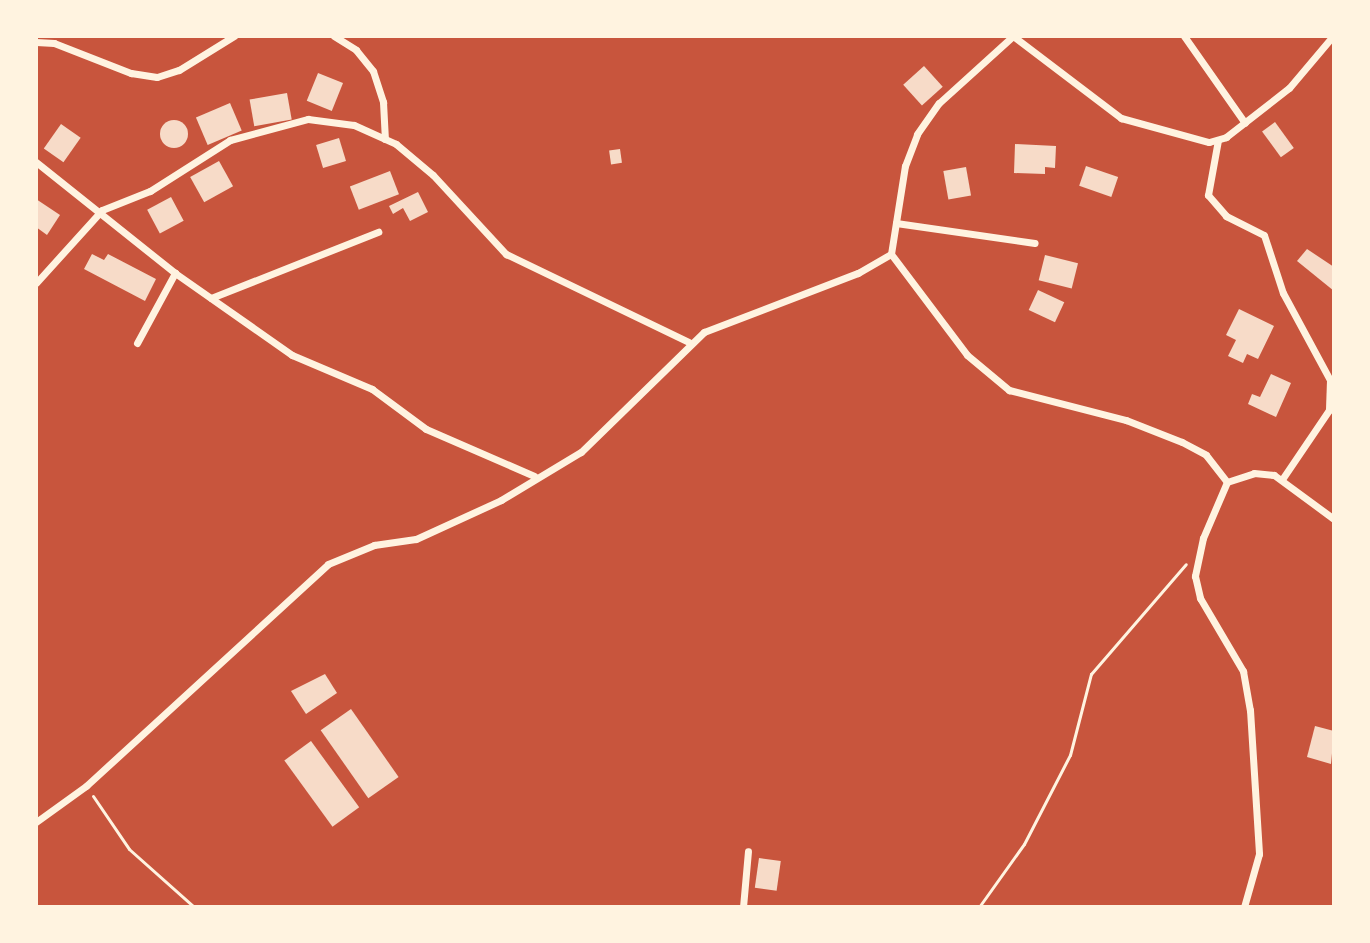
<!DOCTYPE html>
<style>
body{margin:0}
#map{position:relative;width:1370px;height:943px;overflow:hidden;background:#c8553d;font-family:Manrope,sans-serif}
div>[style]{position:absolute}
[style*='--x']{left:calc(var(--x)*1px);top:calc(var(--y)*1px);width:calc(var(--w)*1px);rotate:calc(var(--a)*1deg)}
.building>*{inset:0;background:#f7dbc8;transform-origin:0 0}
.round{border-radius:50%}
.path>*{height:3px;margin:-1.5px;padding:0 1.5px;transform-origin:1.5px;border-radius:1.5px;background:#fff3e0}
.minor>*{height:7px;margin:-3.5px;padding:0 3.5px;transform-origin:3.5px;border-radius:3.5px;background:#fff3e0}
span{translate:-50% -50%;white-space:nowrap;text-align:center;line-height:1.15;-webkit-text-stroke:8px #fff3e0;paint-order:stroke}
.frame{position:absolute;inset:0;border:38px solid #fff3e0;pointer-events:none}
</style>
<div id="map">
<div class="building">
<i style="left:924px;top:66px;width:28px;height:28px;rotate:48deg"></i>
<i style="left:318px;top:73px;width:27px;height:30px;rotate:22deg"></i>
<i style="left:287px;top:93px;width:27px;height:38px;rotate:80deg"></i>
<i style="left:230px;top:103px;width:30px;height:37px;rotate:67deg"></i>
<i class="round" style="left:160px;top:120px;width:28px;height:28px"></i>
<i style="left:1275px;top:122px;width:32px;height:16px;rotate:54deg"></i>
<i style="left:61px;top:124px;width:24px;height:30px;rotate:35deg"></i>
<i style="left:339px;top:138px;width:24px;height:24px;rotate:73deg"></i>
<i style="clip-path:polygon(1015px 144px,1056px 146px,1055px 168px,1045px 167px,1045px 174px,1014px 173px)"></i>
<i style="left:620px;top:149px;width:14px;height:11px;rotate:82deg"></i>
<i style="left:219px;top:161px;width:29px;height:33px;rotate:61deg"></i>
<i style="left:1086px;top:166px;width:34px;height:21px;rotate:19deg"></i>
<i style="left:966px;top:167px;width:29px;height:23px;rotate:80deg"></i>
<i style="left:390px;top:171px;width:25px;height:43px;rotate:69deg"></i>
<i style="clip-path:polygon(418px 192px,428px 212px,410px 221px,403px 208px,393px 214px,389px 206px)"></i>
<i style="left:171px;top:197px;width:27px;height:27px;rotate:62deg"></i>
<i style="clip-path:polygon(36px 199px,60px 215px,47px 235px,36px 227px)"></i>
<i style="clip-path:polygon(1307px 249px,1334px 267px,1334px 291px,1297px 261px)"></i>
<i style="clip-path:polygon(92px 254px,104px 260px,108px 254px,156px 279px,145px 301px,84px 269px)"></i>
<i style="left:1045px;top:255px;width:34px;height:26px;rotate:14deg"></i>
<i style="left:1038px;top:290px;width:29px;height:22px;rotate:25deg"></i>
<i style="clip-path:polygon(1239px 309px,1274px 326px,1258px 359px,1247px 354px,1243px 363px,1228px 356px,1236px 340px,1226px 335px)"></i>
<i style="clip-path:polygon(1271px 374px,1291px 383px,1276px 417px,1248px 404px,1252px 394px,1260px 397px)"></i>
<i style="clip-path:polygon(325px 674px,337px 693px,306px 714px,291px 691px)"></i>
<i style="left:351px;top:709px;width:83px;height:37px;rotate:55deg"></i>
<i style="clip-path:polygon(1315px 726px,1334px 731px,1331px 764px,1307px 757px)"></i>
<i style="left:311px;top:741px;width:82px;height:33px;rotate:54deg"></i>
<i style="left:759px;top:858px;width:22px;height:30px;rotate:8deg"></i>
</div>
<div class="path">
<i style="--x:93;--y:796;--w:64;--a:55.8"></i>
<i style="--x:129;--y:849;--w:87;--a:41.7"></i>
<i style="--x:979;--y:907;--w:77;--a:-54.5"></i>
<i style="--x:1024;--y:844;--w:100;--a:-62.7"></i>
<i style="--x:1070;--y:755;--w:84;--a:-75.5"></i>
<i style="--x:1091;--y:674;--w:145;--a:-49.2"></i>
</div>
<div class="minor">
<i style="--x:334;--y:36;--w:26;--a:32"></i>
<i style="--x:356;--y:50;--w:27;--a:51"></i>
<i style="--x:373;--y:71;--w:33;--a:72"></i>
<i style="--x:383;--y:102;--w:37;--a:87"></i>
<i style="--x:1184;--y:36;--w:106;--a:55"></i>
<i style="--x:36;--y:42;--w:18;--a:3"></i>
<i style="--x:54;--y:43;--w:83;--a:21.3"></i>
<i style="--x:131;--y:73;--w:26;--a:9"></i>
<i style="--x:157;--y:77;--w:23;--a:-18"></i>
<i style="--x:179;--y:70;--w:65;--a:-31.7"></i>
<i style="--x:1218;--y:140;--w:56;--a:100.3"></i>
<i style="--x:1208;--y:195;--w:28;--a:49"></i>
<i style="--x:1226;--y:216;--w:42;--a:26.6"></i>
<i style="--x:1264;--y:235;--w:61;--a:71.9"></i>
<i style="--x:1283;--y:293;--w:99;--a:61.6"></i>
<i style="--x:1330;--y:380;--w:30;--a:92"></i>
<i style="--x:1329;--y:410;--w:82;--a:124.1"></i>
<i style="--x:36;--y:162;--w:178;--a:38.6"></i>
<i style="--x:175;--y:273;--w:143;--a:35"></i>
<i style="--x:292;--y:355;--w:87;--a:23"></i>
<i style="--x:372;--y:389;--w:67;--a:36.5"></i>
<i style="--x:426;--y:429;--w:118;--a:23.5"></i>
<i style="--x:896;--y:223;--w:140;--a:8.2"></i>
<i style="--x:891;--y:254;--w:89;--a:-81"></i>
<i style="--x:905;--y:166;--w:34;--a:-69"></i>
<i style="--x:917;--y:134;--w:38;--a:-55"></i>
<i style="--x:939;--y:103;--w:100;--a:-42.2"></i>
<i style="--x:1013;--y:36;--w:136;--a:37.2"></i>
<i style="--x:1121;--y:118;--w:91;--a:15.3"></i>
<i style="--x:1209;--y:142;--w:18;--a:-16"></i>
<i style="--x:1226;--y:137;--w:80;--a:-37.9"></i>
<i style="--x:1289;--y:88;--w:68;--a:-49.8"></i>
<i style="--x:36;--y:283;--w:98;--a:-47.9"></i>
<i style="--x:102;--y:210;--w:52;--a:-21.6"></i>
<i style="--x:150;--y:191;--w:95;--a:-32.5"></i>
<i style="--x:230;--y:140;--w:81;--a:-15.1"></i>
<i style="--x:308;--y:119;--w:46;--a:7.4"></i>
<i style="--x:354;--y:125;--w:46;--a:24.3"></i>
<i style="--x:396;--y:144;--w:48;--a:40"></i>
<i style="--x:433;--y:175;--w:108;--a:47.3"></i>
<i style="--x:506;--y:254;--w:203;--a:25.7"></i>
<i style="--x:211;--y:298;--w:180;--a:-21.6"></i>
<i style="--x:137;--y:343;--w:80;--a:-61.5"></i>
<i style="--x:1227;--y:482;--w:28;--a:-18"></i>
<i style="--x:1254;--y:473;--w:20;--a:6"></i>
<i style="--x:1274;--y:475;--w:74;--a:36.3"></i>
<i style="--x:36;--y:822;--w:62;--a:-35.8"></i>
<i style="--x:86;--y:786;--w:328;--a:-42.5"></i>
<i style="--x:328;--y:564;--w:50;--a:-22.4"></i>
<i style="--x:374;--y:545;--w:42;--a:-8.1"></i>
<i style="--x:416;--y:539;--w:94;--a:-24.6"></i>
<i style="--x:501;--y:500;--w:93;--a:-31"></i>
<i style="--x:581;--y:452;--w:172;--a:-44.3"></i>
<i style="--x:704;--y:332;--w:165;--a:-21"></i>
<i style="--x:858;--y:273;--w:38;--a:-30"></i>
<i style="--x:891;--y:254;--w:126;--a:53"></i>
<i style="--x:967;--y:355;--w:55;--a:39.8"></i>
<i style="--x:1009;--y:390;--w:121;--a:14.4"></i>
<i style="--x:1126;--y:420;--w:60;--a:21.4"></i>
<i style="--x:1182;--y:442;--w:27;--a:28"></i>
<i style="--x:1206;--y:455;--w:34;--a:52"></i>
<i style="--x:1227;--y:482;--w:61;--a:113.2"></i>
<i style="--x:1203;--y:538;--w:39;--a:102"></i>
<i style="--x:1195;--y:576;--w:23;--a:77"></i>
<i style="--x:1200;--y:598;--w:85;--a:59.5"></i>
<i style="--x:1243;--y:671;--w:40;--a:80"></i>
<i style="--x:1250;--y:710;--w:144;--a:86.4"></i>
<i style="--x:1259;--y:854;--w:55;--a:105.8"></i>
<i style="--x:743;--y:907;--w:56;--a:-84.9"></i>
</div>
<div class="frame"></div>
</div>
